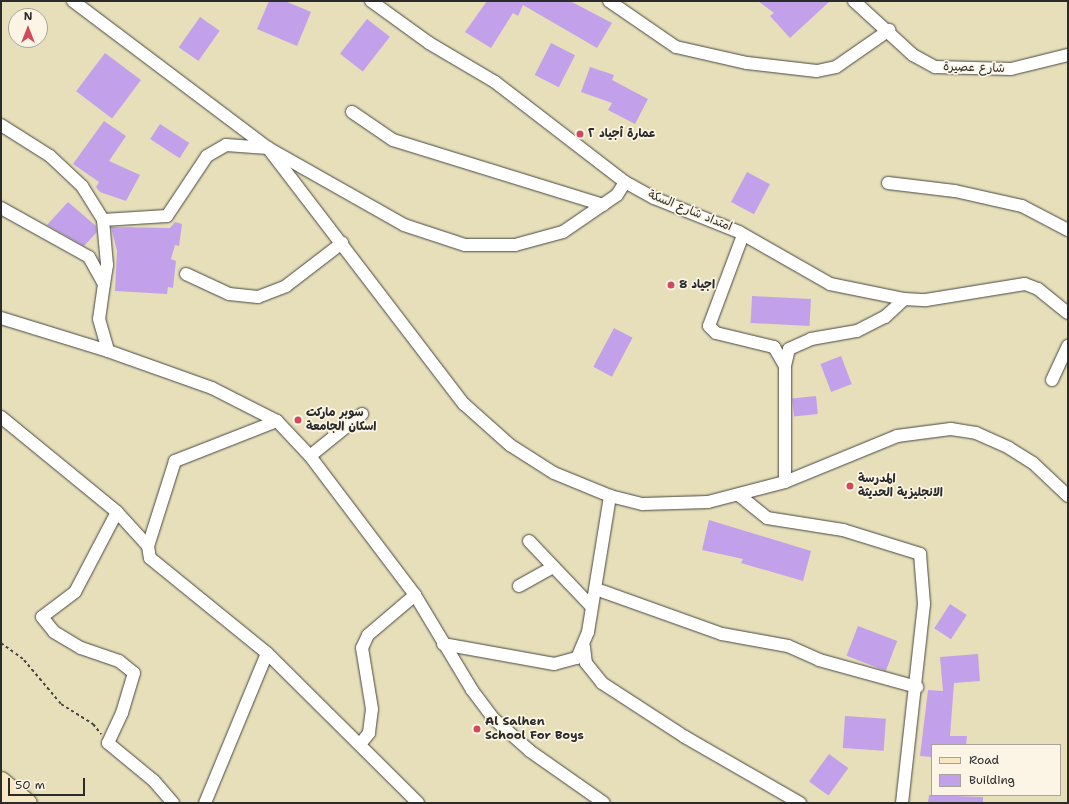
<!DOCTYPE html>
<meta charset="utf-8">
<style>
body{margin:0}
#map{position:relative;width:1069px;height:804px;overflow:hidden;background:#e6dfba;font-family:"Shantell Sans","Playpen Sans Arabic",sans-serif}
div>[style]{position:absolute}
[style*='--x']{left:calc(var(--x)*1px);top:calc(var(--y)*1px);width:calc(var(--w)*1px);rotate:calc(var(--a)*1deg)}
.building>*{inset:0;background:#c2a1ea;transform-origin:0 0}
.path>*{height:2px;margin-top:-1px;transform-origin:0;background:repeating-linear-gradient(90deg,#474640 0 3px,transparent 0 6px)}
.roads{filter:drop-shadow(0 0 1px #474640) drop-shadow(0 0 1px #474640)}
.minor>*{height:12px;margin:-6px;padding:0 6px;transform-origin:6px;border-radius:6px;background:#fff}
.secondary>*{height:17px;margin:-8.5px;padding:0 8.5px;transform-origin:8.5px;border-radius:8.5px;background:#f8e7c3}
.dots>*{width:11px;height:11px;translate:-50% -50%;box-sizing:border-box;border:2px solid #fcf5e5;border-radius:50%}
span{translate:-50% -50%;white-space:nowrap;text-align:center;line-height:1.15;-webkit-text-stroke:3.5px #fcf5e5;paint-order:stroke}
.street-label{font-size:12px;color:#2b2b2b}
.poi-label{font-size:12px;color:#2b2b2b;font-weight:700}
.left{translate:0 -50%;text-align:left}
.frame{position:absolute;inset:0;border:2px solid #2b2b2b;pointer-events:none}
.legend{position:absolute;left:931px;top:744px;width:130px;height:52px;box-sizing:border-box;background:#fcf5e5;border:1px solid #a8a49b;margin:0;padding:5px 7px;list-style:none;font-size:12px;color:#2b2b2b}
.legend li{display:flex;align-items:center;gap:8px;height:20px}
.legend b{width:20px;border:1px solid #a8a49b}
.north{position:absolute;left:8px;top:8px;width:40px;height:40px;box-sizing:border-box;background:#fcf5e5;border:1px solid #a8a49b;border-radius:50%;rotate:0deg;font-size:11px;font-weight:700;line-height:16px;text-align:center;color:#2b2b2b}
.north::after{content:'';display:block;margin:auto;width:14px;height:18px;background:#d1495b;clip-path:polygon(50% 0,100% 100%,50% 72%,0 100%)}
.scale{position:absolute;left:8px;top:778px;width:77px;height:18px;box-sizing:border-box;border:2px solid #2b2b2b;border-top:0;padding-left:5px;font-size:12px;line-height:14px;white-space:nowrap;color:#2b2b2b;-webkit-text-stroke:3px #fcf5e5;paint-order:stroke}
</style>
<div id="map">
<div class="building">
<i style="clip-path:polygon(269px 1px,285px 1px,311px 12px,297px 46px,257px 29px)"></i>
<i style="clip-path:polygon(487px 1px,570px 1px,612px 23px,597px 48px,523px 5px,518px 16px,513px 13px,491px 48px,465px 32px)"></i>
<i style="clip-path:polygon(758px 1px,830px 1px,790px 38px,770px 16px,774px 13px)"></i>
<i style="left:200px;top:17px;width:24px;height:37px;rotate:35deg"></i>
<i style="left:367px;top:19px;width:29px;height:44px;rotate:38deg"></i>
<i style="left:551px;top:43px;width:27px;height:36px;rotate:27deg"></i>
<i style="left:105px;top:53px;width:45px;height:48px;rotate:37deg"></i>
<i style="clip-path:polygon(590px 67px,614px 75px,612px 80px,648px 99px,635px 124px,608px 110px,612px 103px,581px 92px)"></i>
<i style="clip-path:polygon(104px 121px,126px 136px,109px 161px,140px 175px,126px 201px,100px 192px,96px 187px,99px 182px,73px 164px)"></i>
<i style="left:160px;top:124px;width:35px;height:18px;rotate:33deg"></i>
<i style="left:747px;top:172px;width:26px;height:34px;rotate:28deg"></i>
<i style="clip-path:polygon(68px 202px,96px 226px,97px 232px,84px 246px,47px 225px)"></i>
<i style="clip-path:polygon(175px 222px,182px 224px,179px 246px,175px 245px,171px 259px,176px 261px,173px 288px,168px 287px,167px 294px,115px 291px,117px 251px,111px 227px,170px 228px)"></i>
<i style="left:752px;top:296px;width:59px;height:27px;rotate:3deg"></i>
<i style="left:614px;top:328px;width:21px;height:44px;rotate:28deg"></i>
<i style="left:841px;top:356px;width:30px;height:22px;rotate:69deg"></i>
<i style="left:816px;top:396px;width:18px;height:24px;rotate:84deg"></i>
<i style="clip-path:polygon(709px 520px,811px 551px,803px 581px,741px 563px,743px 559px,702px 550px)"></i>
<i style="left:950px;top:604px;width:20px;height:29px;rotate:33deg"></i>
<i style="left:858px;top:626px;width:42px;height:32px;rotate:21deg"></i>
<i style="clip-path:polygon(978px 654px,980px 681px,954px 683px,950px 736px,967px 736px,966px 745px,932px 745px,932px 757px,920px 756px,928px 690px,943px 691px,940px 657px)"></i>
<i style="left:845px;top:716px;width:41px;height:32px;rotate:4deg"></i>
<i style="left:829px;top:754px;width:24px;height:34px;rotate:36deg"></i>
<i style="clip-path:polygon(929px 795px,983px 797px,983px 803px,928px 803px)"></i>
</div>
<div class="path">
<i style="--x:1;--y:643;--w:29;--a:36"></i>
<i style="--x:24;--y:660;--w:57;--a:49.9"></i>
<i style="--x:61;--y:704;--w:38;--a:32"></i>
<i style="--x:93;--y:724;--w:13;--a:51"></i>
</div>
<div class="roads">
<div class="minor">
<i style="--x:73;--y:1;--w:244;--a:37"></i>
<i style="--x:268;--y:148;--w:322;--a:52.6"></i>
<i style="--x:464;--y:404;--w:62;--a:41.7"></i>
<i style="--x:510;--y:445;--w:52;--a:32.5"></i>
<i style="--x:554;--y:473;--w:61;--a:22.3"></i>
<i style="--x:610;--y:496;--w:34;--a:14"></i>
<i style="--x:643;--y:504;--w:65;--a:-1.8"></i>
<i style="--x:708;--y:502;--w:80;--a:-14.6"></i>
<i style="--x:785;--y:482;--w:121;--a:-22.3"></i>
<i style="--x:897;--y:436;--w:54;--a:-7.4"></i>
<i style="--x:951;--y:429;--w:25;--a:9"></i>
<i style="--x:976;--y:433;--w:36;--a:24"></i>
<i style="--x:1009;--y:448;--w:28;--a:32"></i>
<i style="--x:1033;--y:463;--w:48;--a:43.3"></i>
<i style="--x:371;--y:1;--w:72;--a:35.9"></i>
<i style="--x:429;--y:43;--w:77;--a:30.6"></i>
<i style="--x:495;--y:82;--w:164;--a:37.6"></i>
<i style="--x:625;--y:182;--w:33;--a:29"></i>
<i style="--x:654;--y:198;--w:92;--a:21.8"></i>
<i style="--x:739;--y:232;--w:105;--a:29.7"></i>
<i style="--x:830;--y:284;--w:76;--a:11.5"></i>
<i style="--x:904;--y:299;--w:22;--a:3"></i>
<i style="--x:926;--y:300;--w:100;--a:-9.2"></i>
<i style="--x:1025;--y:284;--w:14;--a:21"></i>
<i style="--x:1038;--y:289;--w:38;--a:39"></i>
<i style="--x:609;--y:1;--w:81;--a:34.5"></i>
<i style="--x:676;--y:47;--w:73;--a:12.7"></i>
<i style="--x:747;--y:63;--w:70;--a:6.5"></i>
<i style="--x:817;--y:71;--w:19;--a:-12"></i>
<i style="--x:836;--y:67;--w:65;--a:-34.9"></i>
<i style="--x:854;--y:1;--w:80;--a:42.5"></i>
<i style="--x:913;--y:55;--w:25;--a:29"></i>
<i style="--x:935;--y:67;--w:76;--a:1.5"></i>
<i style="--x:1011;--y:69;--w:59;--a:-13.8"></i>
<i style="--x:352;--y:112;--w:50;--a:34.3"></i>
<i style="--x:393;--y:140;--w:220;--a:17.2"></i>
<i style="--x:1;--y:125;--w:58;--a:32.3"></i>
<i style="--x:50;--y:156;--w:44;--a:43.2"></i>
<i style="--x:82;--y:186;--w:40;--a:58"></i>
<i style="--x:103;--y:220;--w:64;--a:-3.6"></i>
<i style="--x:167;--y:216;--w:72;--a:-56.3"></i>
<i style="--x:207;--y:156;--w:22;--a:-30"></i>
<i style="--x:226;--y:145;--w:42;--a:4.1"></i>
<i style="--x:268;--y:148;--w:156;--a:29.5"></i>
<i style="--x:404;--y:225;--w:64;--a:18.2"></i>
<i style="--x:465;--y:245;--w:50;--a:0"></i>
<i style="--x:515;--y:245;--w:50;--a:-15.2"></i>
<i style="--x:563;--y:232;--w:65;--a:-34.4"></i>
<i style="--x:617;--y:195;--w:15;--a:-58"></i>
<i style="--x:888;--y:183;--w:67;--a:6.8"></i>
<i style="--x:955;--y:191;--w:69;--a:12.6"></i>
<i style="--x:1022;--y:206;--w:52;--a:27.6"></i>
<i style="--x:1;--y:208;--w:101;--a:29.1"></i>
<i style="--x:89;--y:257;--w:31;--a:61"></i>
<i style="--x:104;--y:284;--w:35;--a:98"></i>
<i style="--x:99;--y:319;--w:33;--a:74"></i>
<i style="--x:108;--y:351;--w:110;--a:19.6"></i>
<i style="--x:212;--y:388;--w:73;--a:26.9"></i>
<i style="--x:277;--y:421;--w:48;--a:46.7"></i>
<i style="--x:310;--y:456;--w:174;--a:52.9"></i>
<i style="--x:415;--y:595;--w:111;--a:59"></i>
<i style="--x:472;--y:690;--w:36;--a:53"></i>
<i style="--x:494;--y:719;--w:48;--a:41.6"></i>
<i style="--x:530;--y:751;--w:90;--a:35.1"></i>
<i style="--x:103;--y:220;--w:45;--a:84.9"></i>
<i style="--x:107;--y:265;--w:19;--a:99"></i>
<i style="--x:743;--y:235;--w:97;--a:110.5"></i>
<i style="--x:709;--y:326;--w:10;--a:45"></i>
<i style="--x:716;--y:333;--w:60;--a:13.6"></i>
<i style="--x:774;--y:347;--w:22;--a:60"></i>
<i style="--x:186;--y:274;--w:47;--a:24.9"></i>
<i style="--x:229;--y:294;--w:29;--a:6"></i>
<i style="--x:258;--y:297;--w:30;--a:-21"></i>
<i style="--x:286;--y:286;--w:71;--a:-37.5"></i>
<i style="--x:1;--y:318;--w:112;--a:17.1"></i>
<i style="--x:1052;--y:380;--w:38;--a:-65"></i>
<i style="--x:1;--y:417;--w:150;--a:39.3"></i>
<i style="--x:117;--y:512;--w:46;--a:47.6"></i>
<i style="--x:277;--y:421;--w:110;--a:158.6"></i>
<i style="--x:175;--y:461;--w:89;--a:107.6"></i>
<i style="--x:148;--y:546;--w:12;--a:81"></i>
<i style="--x:150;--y:558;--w:151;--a:39.1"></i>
<i style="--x:267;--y:653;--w:213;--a:44.8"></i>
<i style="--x:310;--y:456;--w:67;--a:-38.9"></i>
<i style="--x:785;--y:482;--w:116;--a:-90"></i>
<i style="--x:785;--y:366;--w:17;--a:-77"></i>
<i style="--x:789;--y:349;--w:24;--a:-24"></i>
<i style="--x:811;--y:339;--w:47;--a:-9.9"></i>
<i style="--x:857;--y:331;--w:31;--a:-27"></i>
<i style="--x:885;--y:317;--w:26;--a:-43"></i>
<i style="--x:740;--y:496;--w:35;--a:39"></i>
<i style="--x:767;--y:518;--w:77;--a:9"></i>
<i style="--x:843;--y:530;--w:81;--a:17.3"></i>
<i style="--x:920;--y:554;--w:50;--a:85.4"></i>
<i style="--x:924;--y:604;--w:200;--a:96.3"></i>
<i style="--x:117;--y:512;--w:90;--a:117.7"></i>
<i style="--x:75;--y:592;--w:41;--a:142.9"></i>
<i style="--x:42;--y:617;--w:19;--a:51"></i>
<i style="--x:54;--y:632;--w:31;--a:31"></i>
<i style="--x:81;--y:648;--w:40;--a:18.9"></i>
<i style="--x:119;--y:661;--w:19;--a:39"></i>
<i style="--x:134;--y:673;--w:42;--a:106.7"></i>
<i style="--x:122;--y:713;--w:33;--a:115"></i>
<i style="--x:108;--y:743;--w:60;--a:39.6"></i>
<i style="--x:154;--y:781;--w:29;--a:49"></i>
<i style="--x:529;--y:541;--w:90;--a:46.4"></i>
<i style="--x:519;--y:586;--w:39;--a:-29"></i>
<i style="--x:596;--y:589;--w:134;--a:19.7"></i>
<i style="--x:722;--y:634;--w:67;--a:10.3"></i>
<i style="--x:788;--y:646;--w:34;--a:24"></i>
<i style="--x:819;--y:660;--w:102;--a:15.4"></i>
<i style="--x:443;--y:644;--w:113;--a:10.2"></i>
<i style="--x:554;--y:664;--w:24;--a:-15"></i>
<i style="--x:577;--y:658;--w:28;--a:-67"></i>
<i style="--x:588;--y:632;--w:138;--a:-80.8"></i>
<i style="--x:584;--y:647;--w:16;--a:83"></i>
<i style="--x:586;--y:663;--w:26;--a:51"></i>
<i style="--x:602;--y:683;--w:99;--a:33"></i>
<i style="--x:685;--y:737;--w:133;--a:29.9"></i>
<i style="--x:361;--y:743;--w:13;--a:-51"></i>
<i style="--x:369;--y:733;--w:24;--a:-83"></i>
<i style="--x:372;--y:709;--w:62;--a:-99.3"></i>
<i style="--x:362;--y:648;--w:14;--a:-65"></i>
<i style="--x:368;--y:635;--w:62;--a:-40.4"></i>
<i style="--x:205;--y:803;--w:162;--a:-67.5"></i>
</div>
<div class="secondary">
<i style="--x:1;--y:780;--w:35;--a:40"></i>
<i style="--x:1;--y:798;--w:8;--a:40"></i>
</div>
</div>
<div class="dots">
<i style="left:580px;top:134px;background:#d1495b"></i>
<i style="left:671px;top:285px;background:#d1495b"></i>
<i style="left:298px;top:420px;background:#d1495b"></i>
<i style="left:850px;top:486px;background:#d1495b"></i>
<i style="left:477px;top:729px;background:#d1495b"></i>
</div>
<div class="street-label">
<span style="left:974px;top:68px;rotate:2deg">شارع عصيرة</span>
<span style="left:690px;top:211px;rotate:22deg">امتداد شارع السكة</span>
</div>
<div class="poi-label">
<span class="left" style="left:588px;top:134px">عمارة أجياد ٢</span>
<span class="left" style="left:679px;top:285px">اجياد 8</span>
<span class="left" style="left:306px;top:420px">سوبر ماركت<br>اسكان الجامعة</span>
<span class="left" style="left:858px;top:486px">المدرسة<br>الانجليزية الحديثة</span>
<span class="left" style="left:485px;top:729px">Al Salhen<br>School For Boys</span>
</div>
<div class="frame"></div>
<ul class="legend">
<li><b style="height:5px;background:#f8e7c3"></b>Road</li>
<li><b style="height:11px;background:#c2a1ea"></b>Building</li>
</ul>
<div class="north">N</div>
<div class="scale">50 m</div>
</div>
